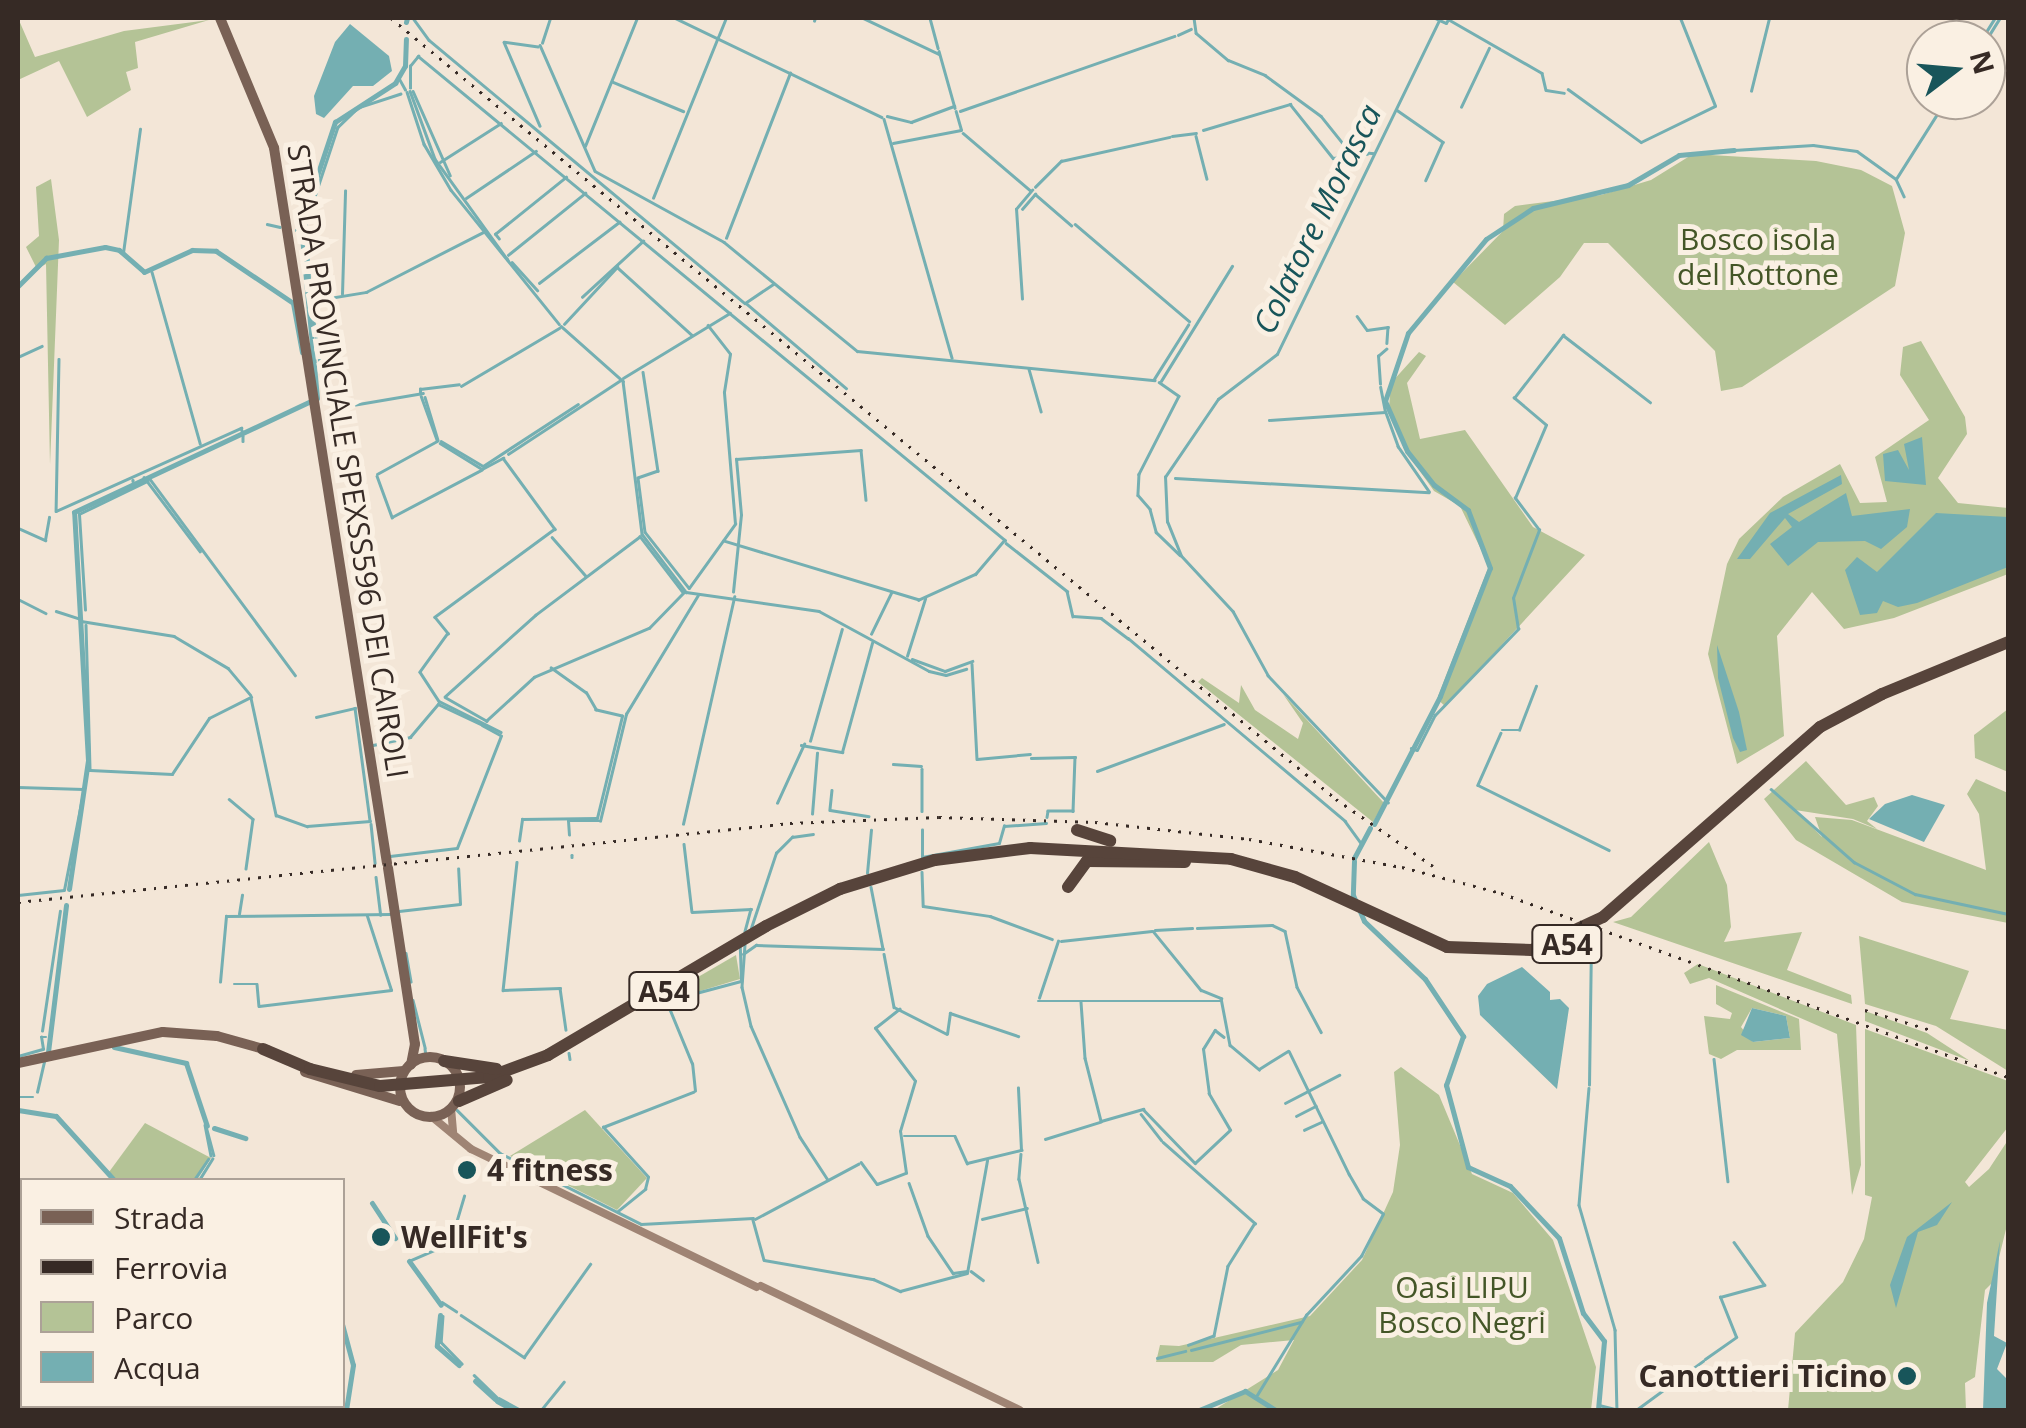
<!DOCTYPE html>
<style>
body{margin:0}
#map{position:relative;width:2026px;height:1428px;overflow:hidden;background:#f3e6d7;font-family:"Open Sans",sans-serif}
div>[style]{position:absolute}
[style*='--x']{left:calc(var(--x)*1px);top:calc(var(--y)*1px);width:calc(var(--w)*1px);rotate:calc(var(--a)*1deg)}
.green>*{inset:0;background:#b4c396}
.water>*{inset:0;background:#74afb2}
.stream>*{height:2.5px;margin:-1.25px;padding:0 1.25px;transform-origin:1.25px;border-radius:1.25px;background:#74afb2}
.canal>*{height:5px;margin:-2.5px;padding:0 2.5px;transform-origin:2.5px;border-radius:2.5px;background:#74afb2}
.secondary>*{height:8px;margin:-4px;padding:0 4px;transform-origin:4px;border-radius:4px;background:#9f8474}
.primary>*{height:10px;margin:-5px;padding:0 5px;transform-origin:5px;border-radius:5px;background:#796155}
.primary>.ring{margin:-5px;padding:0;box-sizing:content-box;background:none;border:10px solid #796155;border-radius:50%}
.highway>*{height:12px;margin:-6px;padding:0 6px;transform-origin:6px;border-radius:6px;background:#57443b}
.rail>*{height:2.5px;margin-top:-1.25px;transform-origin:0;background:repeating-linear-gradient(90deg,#362a25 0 2.5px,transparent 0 10.5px)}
.dots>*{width:28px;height:28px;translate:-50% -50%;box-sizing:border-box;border:5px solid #faf0e3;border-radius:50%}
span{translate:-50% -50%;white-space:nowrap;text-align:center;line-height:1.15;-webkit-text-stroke:10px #faf0e3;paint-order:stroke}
.shield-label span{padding:2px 8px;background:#faf0e3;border:2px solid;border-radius:8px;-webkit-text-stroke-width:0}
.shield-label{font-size:28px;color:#362a25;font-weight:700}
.park-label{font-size:30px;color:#445627}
.street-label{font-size:30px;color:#362a25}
.poi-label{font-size:30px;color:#362a25;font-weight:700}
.left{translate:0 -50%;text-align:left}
.right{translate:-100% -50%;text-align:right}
.water-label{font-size:32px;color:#18555a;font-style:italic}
.frame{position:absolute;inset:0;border:20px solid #362a25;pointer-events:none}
.legend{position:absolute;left:20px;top:1178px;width:325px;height:230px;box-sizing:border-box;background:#faf0e3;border:2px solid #aca197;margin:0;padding:12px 18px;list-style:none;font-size:30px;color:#362a25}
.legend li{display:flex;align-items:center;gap:20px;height:50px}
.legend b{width:50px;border:2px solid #aca197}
.north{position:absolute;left:1906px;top:20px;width:100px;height:100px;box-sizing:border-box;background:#faf0e3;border:2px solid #aca197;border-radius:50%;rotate:74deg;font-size:28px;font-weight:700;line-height:40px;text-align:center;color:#362a25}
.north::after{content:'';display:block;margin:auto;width:35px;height:45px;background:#18555a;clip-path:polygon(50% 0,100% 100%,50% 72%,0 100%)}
</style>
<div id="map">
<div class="green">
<i style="clip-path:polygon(18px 18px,35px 57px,124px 31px,209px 20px,135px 42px,138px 68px,126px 72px,131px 90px,87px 117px,59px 61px,18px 80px)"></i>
<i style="clip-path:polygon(1693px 154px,1816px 161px,1861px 170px,1892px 186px,1905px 233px,1895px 286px,1742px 387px,1721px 391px,1715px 351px,1608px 243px,1584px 243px,1560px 277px,1505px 325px,1453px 282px,1503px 231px,1504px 214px,1515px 206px,1601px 195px,1651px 180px)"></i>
<i style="clip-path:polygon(51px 179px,59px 240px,50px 465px,46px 264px,37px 269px,26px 247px,39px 236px,36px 187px)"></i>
<i style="clip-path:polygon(1921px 341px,1965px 417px,1967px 434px,1938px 478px,1958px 503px,2008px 508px,2008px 574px,1894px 618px,1844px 629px,1812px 592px,1777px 636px,1784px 736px,1737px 764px,1708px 654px,1727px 564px,1739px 539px,1783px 497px,1840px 464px,1860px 503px,1887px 502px,1875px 457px,1929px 420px,1900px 375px,1903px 347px)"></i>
<i style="clip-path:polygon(1419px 352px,1426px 356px,1407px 383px,1420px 439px,1465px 430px,1533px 527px,1585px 555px,1445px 706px,1437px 699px,1489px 566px,1460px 506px,1434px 491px,1404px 449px,1389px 407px,1391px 383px)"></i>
<i style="clip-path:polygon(1202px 678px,1239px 703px,1241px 685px,1255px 710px,1298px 739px,1303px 723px,1283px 694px,1384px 803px,1373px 822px,1198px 682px)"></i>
<i style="clip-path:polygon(2008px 709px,2008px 772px,1975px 758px,1974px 735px)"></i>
<i style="clip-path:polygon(1806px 761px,1846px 805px,1874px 797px,1878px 806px,1867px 821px,1877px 829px,1853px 819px,1795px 810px,1822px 837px,1815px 817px,1852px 820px,1986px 870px,1979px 814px,1967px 794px,1976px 779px,2008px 793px,2008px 923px,1902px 902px,1796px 840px,1764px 799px)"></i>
<i style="clip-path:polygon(1709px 842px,1727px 885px,1731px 927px,1724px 942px,1802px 932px,1787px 970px,1851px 995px,1852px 1004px,1613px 922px,1631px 917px)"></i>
<i style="clip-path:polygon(1859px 936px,1969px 971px,1950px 1019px,2008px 1030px,2008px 1071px,1936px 1026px,1865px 1004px)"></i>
<i style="clip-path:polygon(736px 955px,740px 979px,667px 1001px,667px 995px)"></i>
<i style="clip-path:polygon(1698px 964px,1856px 1025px,1861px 1165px,1852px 1195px,1837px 1034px,1709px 978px,1690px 984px,1684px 973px)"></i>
<i style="clip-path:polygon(evenodd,1716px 985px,1799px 1019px,1801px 1050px,1737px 1050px,1721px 1059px,1709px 1054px,1704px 1016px,1730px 1019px,1732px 1013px,1716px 1004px,1716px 985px,1752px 1008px,1786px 1016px,1790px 1038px,1753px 1042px,1741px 1027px,1752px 1008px)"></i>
<i style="clip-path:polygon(1865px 1011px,1927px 1033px,1970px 1061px,1865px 1021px)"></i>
<i style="clip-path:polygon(1865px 1029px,2008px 1081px,2008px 1127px,1965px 1182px,1969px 1187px,1989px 1169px,2008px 1140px,2008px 1221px,1993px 1282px,1985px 1290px,1975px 1377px,1965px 1383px,1966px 1410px,1788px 1410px,1795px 1333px,1843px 1282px,1864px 1239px,1872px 1197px,1865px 1195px)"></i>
<i style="clip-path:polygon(1401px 1067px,1439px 1095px,1472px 1174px,1513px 1193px,1553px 1240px,1596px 1367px,1591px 1410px,1214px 1410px,1278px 1370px,1294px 1340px,1241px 1345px,1213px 1362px,1156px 1362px,1160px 1345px,1179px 1346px,1310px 1316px,1362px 1260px,1393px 1192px,1400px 1145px,1394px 1072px)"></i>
<i style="clip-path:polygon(585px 1110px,647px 1178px,617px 1210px,510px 1156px)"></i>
<i style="clip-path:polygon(145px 1123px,211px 1158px,197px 1180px,117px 1180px,109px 1172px)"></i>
</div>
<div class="water">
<i style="clip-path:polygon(350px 24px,389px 56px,392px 71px,373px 86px,353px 86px,324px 118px,316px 114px,314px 96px,335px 42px)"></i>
<i style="clip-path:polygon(1922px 437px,1926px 485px,1885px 481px,1883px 454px,1898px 450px,1909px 470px,1904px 444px)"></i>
<i style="clip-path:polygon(1841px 475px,1842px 484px,1788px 514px,1799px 522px,1846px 493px,1852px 516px,1910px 509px,1907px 527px,1881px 549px,1865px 541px,1818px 542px,1788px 566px,1770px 544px,1792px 527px,1785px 518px,1750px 559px,1737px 559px,1770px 513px)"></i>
<i style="clip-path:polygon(1936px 513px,2008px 517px,2008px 567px,1917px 603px,1898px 607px,1883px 601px,1877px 613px,1860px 615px,1845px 570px,1857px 557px,1877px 572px)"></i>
<i style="clip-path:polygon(1717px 645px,1739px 712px,1747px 750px,1740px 752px,1733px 738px,1718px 678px)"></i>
<i style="clip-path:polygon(1912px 795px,1945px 805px,1924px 842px,1869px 819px,1885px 804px)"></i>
<i style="clip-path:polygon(1522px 967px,1550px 992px,1550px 1000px,1560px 999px,1569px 1008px,1557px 1089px,1480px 1015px,1478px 996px,1487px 984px)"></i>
<i style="clip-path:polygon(1752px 1008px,1786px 1016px,1790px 1038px,1753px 1042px,1741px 1035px)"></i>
<i style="clip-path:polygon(1952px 1202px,1937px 1225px,1918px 1232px,1896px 1308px,1890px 1285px,1907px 1237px)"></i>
<i style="clip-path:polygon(2000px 1241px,1994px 1336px,2007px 1343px,1997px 1369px,2008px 1380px,2008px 1410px,1983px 1410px,1987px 1303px)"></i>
</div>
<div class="stream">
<i style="--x:413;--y:18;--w:27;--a:54"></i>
<i style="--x:429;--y:40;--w:411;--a:39.8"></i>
<i style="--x:745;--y:303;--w:34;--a:-34"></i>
<i style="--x:675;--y:18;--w:229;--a:25.6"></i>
<i style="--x:863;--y:18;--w:84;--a:25.3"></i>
<i style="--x:930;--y:18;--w:31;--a:75"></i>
<i style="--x:1194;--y:18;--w:15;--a:82"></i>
<i style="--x:1196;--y:33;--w:42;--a:40.2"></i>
<i style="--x:1228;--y:60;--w:40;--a:22"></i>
<i style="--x:1265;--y:75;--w:69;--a:36.2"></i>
<i style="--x:1321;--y:116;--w:45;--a:51.3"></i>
<i style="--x:1349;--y:151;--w:25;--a:5"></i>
<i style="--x:1435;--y:18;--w:12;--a:24"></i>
<i style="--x:1446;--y:23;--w:6;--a:-59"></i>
<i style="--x:1448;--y:19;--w:108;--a:29.9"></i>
<i style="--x:1542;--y:73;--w:17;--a:77"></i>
<i style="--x:1546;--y:90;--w:18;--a:9"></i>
<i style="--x:814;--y:21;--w:3;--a:-72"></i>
<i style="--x:719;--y:35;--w:18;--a:-68"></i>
<i style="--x:1178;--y:35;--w:14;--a:-25"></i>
<i style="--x:1981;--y:40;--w:26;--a:-58"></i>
<i style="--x:1986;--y:40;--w:26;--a:-58"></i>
<i style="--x:542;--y:43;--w:26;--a:-72"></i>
<i style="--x:540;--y:45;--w:137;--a:66.4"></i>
<i style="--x:595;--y:171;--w:147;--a:28.8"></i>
<i style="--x:724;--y:242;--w:172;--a:39.3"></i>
<i style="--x:857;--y:351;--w:299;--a:5.6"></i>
<i style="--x:538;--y:47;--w:34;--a:-172"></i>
<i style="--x:504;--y:42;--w:91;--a:66.8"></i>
<i style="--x:939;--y:51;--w:59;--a:74.3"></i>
<i style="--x:399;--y:78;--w:13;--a:61"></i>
<i style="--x:613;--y:82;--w:76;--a:22.5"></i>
<i style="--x:410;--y:88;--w:22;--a:-90"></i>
<i style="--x:410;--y:66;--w:13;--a:-51"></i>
<i style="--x:418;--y:56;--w:761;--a:39.51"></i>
<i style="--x:1005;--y:540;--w:45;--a:130.5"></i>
<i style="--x:976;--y:574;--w:63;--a:155.5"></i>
<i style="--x:919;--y:600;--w:204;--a:-163.2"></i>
<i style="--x:1568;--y:89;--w:90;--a:36"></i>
<i style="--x:1641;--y:142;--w:82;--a:-25.9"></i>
<i style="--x:1715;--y:106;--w:95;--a:-111.7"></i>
<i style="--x:410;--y:91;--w:72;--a:69.8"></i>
<i style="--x:435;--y:159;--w:120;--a:54.2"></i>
<i style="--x:413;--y:91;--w:92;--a:66.2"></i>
<i style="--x:1751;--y:91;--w:75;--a:-76.1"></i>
<i style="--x:407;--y:92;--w:55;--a:71.9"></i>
<i style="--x:424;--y:144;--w:53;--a:59.6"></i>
<i style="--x:451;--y:190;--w:172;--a:51.1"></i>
<i style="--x:401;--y:94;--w:45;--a:162"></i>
<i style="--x:358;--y:108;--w:28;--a:136"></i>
<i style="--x:338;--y:127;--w:102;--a:108.3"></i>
<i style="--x:306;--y:224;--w:77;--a:86.3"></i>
<i style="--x:311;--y:301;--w:56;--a:-9.3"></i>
<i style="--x:366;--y:292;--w:131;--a:-27.1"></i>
<i style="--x:1461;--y:107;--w:65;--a:-64.6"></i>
<i style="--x:1397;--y:110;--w:56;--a:34.8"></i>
<i style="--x:1443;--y:142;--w:42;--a:114.1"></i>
<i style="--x:960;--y:111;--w:227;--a:-19.3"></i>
<i style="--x:887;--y:116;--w:25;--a:14"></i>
<i style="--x:911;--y:122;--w:46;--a:-20.4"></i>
<i style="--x:884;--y:119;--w:248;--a:74.1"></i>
<i style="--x:1203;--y:130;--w:91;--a:-16.6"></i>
<i style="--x:1290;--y:104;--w:69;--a:51.5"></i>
<i style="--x:1333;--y:158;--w:34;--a:-7"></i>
<i style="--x:963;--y:133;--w:88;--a:40.4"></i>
<i style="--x:1172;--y:136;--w:24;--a:-7"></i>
<i style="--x:1196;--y:136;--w:44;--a:75.7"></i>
<i style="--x:893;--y:143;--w:69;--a:-10.8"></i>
<i style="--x:961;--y:130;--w:19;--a:-106"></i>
<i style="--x:585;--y:146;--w:138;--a:-67.9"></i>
<i style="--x:1734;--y:150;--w:79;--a:-3.6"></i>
<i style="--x:1813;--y:145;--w:44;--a:7.8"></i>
<i style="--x:1857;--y:151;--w:48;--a:35.7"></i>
<i style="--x:1896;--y:179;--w:19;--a:65"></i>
<i style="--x:440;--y:162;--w:72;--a:-32.6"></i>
<i style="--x:1896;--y:179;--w:93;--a:-57.7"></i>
<i style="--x:1035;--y:187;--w:37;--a:-45"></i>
<i style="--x:1061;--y:161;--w:111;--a:-12.5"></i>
<i style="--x:466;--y:198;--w:84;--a:-33.9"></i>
<i style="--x:653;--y:198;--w:174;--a:-68"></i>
<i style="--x:1022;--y:209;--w:20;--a:-49"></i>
<i style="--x:1035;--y:194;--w:48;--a:40.7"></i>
<i style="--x:267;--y:224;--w:13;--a:13"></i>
<i style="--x:1075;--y:224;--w:150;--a:40.4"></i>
<i style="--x:296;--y:230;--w:5;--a:11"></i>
<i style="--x:726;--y:238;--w:177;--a:-68.8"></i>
<i style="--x:499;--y:239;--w:6;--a:-129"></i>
<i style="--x:495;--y:234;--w:91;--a:-38.8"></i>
<i style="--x:123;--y:253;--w:125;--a:-82.2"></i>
<i style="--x:508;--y:255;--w:99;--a:-38.8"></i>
<i style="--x:507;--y:258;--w:2;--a:63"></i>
<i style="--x:512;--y:262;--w:38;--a:48"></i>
<i style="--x:152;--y:272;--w:178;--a:74.3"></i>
<i style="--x:539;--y:283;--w:101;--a:-37.3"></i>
<i style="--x:342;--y:294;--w:103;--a:-88.3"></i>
<i style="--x:582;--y:297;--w:83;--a:-42.6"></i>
<i style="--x:1022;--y:299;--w:90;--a:-93.8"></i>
<i style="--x:1016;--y:209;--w:25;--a:-50"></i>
<i style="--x:747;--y:304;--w:130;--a:40.3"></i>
<i style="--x:312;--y:307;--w:64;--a:81.9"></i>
<i style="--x:1357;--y:316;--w:17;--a:54"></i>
<i style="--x:1367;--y:330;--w:21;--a:-8"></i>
<i style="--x:1388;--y:327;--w:16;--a:94"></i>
<i style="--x:564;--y:324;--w:78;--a:-47.1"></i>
<i style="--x:617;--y:267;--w:101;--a:42.2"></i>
<i style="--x:561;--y:326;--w:83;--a:41.6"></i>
<i style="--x:623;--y:381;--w:154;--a:82.9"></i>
<i style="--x:642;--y:534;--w:73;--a:52.8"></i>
<i style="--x:686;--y:592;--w:134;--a:8.1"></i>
<i style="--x:819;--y:611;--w:125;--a:28.6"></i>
<i style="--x:929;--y:671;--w:17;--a:13"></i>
<i style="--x:946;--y:675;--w:21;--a:-17"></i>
<i style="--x:18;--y:357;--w:26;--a:-25"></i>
<i style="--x:59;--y:359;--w:152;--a:91.1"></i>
<i style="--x:56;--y:511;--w:203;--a:-24.2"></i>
<i style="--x:241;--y:428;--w:5;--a:68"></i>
<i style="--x:1029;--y:369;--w:44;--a:74.1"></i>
<i style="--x:643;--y:372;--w:100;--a:81.4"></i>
<i style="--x:658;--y:471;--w:21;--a:161"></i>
<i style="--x:638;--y:478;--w:54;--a:82.6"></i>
<i style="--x:645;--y:532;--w:71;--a:51.8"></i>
<i style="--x:689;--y:588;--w:79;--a:-54.3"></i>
<i style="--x:735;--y:524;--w:132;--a:-94.8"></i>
<i style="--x:724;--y:392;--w:38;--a:-81"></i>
<i style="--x:730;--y:354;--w:36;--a:-128"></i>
<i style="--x:623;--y:378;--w:125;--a:-31.3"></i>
<i style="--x:1154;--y:379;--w:64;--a:-57.8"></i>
<i style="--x:321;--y:381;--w:30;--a:63"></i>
<i style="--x:335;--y:408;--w:89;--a:-9.7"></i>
<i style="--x:1161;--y:381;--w:135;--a:-58.3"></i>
<i style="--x:1159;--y:382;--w:24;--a:35"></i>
<i style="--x:1179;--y:396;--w:88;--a:117.1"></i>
<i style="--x:1139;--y:474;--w:21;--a:93"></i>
<i style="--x:1138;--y:495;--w:18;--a:49"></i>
<i style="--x:1150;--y:509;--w:24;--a:75"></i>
<i style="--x:1156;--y:532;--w:33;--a:44"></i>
<i style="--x:1380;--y:384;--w:28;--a:-94"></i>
<i style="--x:1378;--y:356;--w:11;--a:-41"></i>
<i style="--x:461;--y:386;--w:114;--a:-30.6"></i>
<i style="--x:420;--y:394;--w:5;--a:-90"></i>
<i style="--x:420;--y:389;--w:39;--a:-7"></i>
<i style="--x:425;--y:397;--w:45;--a:73.2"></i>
<i style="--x:1269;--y:420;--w:116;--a:-3.9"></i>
<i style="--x:1385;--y:412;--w:25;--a:-101"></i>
<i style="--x:243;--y:436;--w:5;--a:90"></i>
<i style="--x:441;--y:441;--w:49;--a:30.8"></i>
<i style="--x:483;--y:466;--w:113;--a:-33.1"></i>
<i style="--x:440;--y:443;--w:49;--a:31.8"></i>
<i style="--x:482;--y:469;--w:24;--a:-28"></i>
<i style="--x:503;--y:458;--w:88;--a:53.8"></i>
<i style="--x:555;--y:529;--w:149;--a:143.7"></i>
<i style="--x:435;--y:617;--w:21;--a:51"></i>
<i style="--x:448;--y:633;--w:48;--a:125.7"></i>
<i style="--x:420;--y:672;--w:35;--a:57"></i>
<i style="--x:439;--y:701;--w:69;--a:26.6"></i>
<i style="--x:508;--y:454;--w:133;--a:-33.3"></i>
<i style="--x:377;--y:474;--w:68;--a:-28.8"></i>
<i style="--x:437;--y:441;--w:47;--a:-110"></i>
<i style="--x:377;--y:476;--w:44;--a:69.9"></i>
<i style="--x:392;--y:517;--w:101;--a:-27.8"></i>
<i style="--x:144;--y:477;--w:93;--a:52.9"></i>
<i style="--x:1175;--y:478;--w:254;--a:3.2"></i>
<i style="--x:1429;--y:492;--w:55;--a:-124.6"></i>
<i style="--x:1398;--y:447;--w:37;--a:-110"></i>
<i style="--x:150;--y:479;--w:244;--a:53.5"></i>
<i style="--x:133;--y:480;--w:1;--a:90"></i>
<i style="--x:18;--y:528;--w:30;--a:24"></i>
<i style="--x:45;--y:540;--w:23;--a:-80"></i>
<i style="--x:552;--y:537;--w:52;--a:48.9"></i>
<i style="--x:1006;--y:543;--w:78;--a:38.2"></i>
<i style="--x:1067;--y:591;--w:26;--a:77"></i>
<i style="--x:1073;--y:616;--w:28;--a:4"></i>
<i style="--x:1101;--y:618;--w:34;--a:37"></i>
<i style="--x:1128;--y:638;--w:284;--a:40.1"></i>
<i style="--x:1345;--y:821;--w:26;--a:54"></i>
<i style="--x:733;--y:592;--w:77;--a:-84.1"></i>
<i style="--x:741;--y:515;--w:56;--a:-95.1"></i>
<i style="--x:736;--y:459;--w:125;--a:-4.1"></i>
<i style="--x:861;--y:450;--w:50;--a:84.3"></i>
<i style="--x:18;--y:599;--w:31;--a:27"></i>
<i style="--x:85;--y:610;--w:96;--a:-93.6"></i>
<i style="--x:79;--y:514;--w:76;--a:-25.9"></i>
<i style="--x:56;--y:611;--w:26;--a:18"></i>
<i style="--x:81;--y:621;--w:94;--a:9.2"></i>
<i style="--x:174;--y:636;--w:63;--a:30.7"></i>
<i style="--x:228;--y:668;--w:35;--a:50"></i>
<i style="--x:86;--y:625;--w:145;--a:88.4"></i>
<i style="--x:90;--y:770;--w:82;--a:2.8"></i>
<i style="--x:172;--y:774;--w:67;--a:-56.5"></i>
<i style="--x:209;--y:718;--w:47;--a:-26.6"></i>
<i style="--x:871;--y:634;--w:46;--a:-64"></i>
<i style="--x:907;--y:656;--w:60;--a:-72.5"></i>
<i style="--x:912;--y:659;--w:35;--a:20"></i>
<i style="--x:945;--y:671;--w:29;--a:-20"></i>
<i style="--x:972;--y:664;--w:95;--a:87"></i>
<i style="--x:977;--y:759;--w:53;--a:-5.4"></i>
<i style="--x:251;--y:698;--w:120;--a:77.9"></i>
<i style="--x:276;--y:815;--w:33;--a:20"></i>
<i style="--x:307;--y:826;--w:63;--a:-4.5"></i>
<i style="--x:316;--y:717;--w:40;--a:-13"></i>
<i style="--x:355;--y:708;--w:114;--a:82.4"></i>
<i style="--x:486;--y:721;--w:65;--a:-42.5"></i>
<i style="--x:534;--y:677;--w:125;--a:-23.1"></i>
<i style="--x:649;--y:628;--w:49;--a:-45.8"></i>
<i style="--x:683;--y:593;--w:71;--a:-127.5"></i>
<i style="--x:640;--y:537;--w:130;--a:143.1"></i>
<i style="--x:536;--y:615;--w:122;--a:138"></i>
<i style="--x:445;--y:697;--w:48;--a:29.7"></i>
<i style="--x:1502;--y:730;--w:17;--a:0"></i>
<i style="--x:1519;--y:730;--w:47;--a:-68.9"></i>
<i style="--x:1501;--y:733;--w:57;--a:113.9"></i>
<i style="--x:1478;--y:785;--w:146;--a:26.4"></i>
<i style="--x:810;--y:741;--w:116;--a:-74.1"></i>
<i style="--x:373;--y:745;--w:38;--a:-12"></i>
<i style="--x:410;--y:737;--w:43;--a:-49.7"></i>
<i style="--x:438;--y:704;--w:50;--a:25"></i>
<i style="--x:801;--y:745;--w:42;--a:9.7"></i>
<i style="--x:842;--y:752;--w:113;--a:-74.6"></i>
<i style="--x:1411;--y:748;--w:6;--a:18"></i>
<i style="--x:1417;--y:750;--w:39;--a:-63"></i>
<i style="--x:1435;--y:715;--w:120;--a:-46"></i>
<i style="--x:1518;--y:629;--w:31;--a:-99"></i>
<i style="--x:1513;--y:598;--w:73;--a:-69.1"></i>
<i style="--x:1539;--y:530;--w:40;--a:-127"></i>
<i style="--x:1515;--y:498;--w:79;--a:-67"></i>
<i style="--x:1546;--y:425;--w:42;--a:-139.8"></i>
<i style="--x:1514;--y:398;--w:80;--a:-52.1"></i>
<i style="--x:1563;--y:335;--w:110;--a:37.6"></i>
<i style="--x:1031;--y:758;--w:44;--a:-1.3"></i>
<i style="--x:1075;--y:757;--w:54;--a:92.1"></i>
<i style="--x:1073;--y:811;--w:25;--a:180"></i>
<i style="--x:1048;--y:811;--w:6;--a:99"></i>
<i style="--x:893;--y:764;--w:28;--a:4"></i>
<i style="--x:922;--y:769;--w:42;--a:90"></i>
<i style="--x:1097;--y:771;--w:135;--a:-20.3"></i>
<i style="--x:18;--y:787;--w:65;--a:1.8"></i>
<i style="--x:1771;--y:789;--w:111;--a:41.3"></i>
<i style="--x:1854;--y:862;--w:69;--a:27.7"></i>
<i style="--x:1915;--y:894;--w:95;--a:12.1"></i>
<i style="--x:832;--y:790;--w:20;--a:96"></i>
<i style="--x:830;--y:810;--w:39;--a:9"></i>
<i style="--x:229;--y:799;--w:31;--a:40"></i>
<i style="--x:253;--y:819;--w:50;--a:98"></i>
<i style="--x:777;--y:803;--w:65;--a:-65.4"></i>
<i style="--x:1388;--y:803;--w:175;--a:-133.4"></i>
<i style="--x:1268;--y:676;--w:73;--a:-118.7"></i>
<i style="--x:1233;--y:612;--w:76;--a:-132.9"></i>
<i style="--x:1181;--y:556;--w:37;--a:-112"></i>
<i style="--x:1167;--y:522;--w:45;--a:-92.5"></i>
<i style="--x:1165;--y:477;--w:94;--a:-55.8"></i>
<i style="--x:1218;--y:399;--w:74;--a:-37.3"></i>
<i style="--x:1277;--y:354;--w:373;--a:-64.1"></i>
<i style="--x:812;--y:814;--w:61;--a:-85.3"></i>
<i style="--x:371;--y:824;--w:39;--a:84"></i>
<i style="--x:683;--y:824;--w:233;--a:-77.3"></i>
<i style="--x:569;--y:835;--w:14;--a:-94"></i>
<i style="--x:568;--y:821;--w:32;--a:0"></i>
<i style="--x:600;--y:821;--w:110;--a:-76.3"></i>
<i style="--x:626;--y:714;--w:139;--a:-58.8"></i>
<i style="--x:519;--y:841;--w:22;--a:-82"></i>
<i style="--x:522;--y:819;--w:75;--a:-0.8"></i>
<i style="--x:597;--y:818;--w:105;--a:-76.2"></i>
<i style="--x:622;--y:716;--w:27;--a:-167"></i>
<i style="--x:596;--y:710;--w:20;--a:-120"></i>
<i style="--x:586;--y:693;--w:43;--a:-144.5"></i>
<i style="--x:684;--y:844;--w:68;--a:83.3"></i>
<i style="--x:692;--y:912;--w:59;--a:-2.9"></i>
<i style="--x:751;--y:909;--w:23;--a:105"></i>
<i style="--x:457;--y:848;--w:120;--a:-68.6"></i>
<i style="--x:501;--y:736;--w:21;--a:-151"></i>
<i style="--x:572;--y:855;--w:2;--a:90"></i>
<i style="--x:390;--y:856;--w:67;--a:-6.8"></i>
<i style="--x:922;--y:857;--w:78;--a:-10.3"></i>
<i style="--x:999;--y:843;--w:18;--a:-74"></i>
<i style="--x:1004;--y:826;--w:42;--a:-4.1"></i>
<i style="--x:922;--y:859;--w:29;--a:-90"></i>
<i style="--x:517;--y:862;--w:129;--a:96.2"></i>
<i style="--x:503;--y:990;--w:57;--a:-2"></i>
<i style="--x:560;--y:988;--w:42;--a:81.9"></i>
<i style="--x:922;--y:872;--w:34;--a:88"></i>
<i style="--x:923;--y:906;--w:68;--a:8.5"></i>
<i style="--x:990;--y:916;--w:66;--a:20.4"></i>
<i style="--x:867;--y:873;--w:43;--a:-84.7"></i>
<i style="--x:376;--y:877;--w:38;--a:83"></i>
<i style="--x:871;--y:887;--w:63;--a:79"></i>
<i style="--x:18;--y:895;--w:46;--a:-6.2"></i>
<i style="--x:64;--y:890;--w:94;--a:-78.9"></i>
<i style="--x:399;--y:911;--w:61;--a:-6.5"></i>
<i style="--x:460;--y:904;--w:35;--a:-93"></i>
<i style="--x:239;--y:914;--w:19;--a:-81"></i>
<i style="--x:751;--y:928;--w:79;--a:-71.6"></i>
<i style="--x:776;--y:853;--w:23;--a:-45"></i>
<i style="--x:792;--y:837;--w:21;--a:-8"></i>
<i style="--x:1197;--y:928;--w:75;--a:-2.3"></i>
<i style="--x:1272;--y:925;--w:14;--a:25"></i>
<i style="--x:1285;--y:931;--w:57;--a:77.9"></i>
<i style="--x:1297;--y:987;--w:51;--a:61.9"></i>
<i style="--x:1155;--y:930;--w:37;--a:-3"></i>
<i style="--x:1153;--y:931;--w:76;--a:50.9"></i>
<i style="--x:1201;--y:990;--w:22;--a:22"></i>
<i style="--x:1221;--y:998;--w:48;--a:79.2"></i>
<i style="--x:1230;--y:1045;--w:38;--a:40"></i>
<i style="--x:1259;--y:1069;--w:34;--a:-32"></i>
<i style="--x:1061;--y:941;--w:91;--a:-6.3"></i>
<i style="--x:745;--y:945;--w:42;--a:94.1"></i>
<i style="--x:742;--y:987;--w:40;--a:77"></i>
<i style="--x:751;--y:1026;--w:121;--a:66.2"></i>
<i style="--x:800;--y:1137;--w:51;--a:56.9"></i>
<i style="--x:406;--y:953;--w:29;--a:80"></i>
<i style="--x:743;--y:954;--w:16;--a:-35"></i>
<i style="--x:756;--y:945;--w:127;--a:1.8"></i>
<i style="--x:884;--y:954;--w:54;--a:79.3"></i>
<i style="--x:894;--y:1007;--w:59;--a:27"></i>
<i style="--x:947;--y:1034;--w:21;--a:-82"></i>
<i style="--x:950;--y:1013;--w:72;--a:18.7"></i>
<i style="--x:220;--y:982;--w:66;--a:-84.8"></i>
<i style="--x:226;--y:916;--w:164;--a:-0.7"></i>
<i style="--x:234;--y:984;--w:23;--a:0"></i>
<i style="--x:257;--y:984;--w:22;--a:85"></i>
<i style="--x:259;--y:1006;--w:133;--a:-6.9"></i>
<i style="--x:391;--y:990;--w:78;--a:-108"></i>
<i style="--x:1039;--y:998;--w:60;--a:-71.6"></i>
<i style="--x:413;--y:1000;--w:49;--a:75.7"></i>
<i style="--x:1038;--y:1001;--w:182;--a:0"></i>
<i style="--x:1081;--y:1002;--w:56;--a:85.9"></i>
<i style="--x:1085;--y:1058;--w:65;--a:75.7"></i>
<i style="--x:1101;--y:1121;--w:44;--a:-15.9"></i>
<i style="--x:1143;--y:1109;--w:75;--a:46.1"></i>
<i style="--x:1195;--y:1163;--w:48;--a:-43.3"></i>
<i style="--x:1230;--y:1130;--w:42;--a:-120.3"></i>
<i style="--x:1209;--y:1094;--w:45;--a:-97.6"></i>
<i style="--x:1203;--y:1049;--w:22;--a:-58"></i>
<i style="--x:1215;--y:1030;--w:11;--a:38"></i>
<i style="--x:42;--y:1031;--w:121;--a:-81.5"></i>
<i style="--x:425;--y:1049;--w:6;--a:81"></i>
<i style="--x:569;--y:1053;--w:6;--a:81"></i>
<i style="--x:18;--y:1056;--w:26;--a:-16"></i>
<i style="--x:43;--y:1049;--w:12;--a:-99"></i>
<i style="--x:41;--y:1037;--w:5;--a:0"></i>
<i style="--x:1714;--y:1059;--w:123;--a:83.5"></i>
<i style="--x:1589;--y:1085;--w:145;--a:-89.2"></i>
<i style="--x:1589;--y:1088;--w:117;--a:94.9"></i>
<i style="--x:1579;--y:1205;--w:130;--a:73.9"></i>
<i style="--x:1615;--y:1330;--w:80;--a:88.6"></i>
<i style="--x:695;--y:1091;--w:27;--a:-96"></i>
<i style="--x:692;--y:1064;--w:68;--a:-112.4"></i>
<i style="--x:666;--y:1001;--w:78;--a:-14.9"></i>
<i style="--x:741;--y:981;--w:33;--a:-92"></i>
<i style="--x:37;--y:1092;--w:31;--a:-77"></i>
<i style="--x:18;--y:1097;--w:15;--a:0"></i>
<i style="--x:1285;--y:1103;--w:61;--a:-27.4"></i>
<i style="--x:457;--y:1110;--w:61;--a:45"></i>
<i style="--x:500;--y:1153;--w:158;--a:26.7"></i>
<i style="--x:641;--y:1224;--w:112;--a:-3.1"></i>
<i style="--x:1141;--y:1114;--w:33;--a:52"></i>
<i style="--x:1296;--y:1116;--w:22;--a:-27"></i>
<i style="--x:205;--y:1125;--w:31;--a:79"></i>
<i style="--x:206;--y:1126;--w:30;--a:75"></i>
<i style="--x:1304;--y:1130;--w:19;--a:-25"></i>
<i style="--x:904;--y:1136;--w:51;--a:0"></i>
<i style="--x:955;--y:1136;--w:30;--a:66"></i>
<i style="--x:967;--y:1163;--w:56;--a:-13.5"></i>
<i style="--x:1021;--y:1150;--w:62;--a:-92.8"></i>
<i style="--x:1045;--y:1139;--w:58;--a:-17.2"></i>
<i style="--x:1163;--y:1142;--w:123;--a:41.4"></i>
<i style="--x:1255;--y:1223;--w:51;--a:122.1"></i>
<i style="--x:1228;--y:1266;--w:71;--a:101.3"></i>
<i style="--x:1214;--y:1336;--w:27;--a:160"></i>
<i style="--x:1021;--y:1154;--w:25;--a:95"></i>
<i style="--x:1019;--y:1179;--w:85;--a:77.1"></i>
<i style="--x:861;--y:1162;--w:27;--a:54"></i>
<i style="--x:877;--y:1184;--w:31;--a:-21"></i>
<i style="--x:906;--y:1173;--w:42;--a:-98.1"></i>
<i style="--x:900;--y:1131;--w:52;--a:-73.3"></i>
<i style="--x:915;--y:1081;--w:66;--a:-127"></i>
<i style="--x:875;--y:1028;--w:31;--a:-38"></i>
<i style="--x:194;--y:1180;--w:25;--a:-56"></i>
<i style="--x:199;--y:1180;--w:25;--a:-58"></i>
<i style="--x:909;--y:1183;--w:56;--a:70.3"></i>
<i style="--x:928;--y:1236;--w:45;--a:56"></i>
<i style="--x:953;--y:1273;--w:14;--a:-8"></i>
<i style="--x:618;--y:1211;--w:35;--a:-39"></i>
<i style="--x:645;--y:1189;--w:12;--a:-76"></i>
<i style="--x:648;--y:1177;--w:67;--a:-132"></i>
<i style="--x:603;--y:1127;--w:97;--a:-21.3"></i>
<i style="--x:755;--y:1219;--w:117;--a:-28.1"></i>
<i style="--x:982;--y:1219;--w:46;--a:-13.7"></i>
<i style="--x:753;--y:1220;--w:41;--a:74.6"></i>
<i style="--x:764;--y:1260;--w:111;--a:9.9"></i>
<i style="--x:873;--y:1279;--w:30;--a:24"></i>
<i style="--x:900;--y:1291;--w:69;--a:-15"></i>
<i style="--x:967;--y:1273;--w:114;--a:-79.9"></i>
<i style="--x:18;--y:1225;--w:5;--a:37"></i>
<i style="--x:450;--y:1243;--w:49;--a:-73.4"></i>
<i style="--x:409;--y:1261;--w:40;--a:-23.4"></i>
<i style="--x:971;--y:1271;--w:15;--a:37"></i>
<i style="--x:442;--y:1302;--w:17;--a:33"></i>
<i style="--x:461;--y:1315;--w:76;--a:33.7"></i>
<i style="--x:524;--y:1357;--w:114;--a:-54.6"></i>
<i style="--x:443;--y:1316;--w:26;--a:94"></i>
<i style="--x:441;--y:1342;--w:30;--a:46"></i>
<i style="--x:1191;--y:1350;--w:114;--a:-14.3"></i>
<i style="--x:1157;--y:1358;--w:29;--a:-14"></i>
<i style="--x:1705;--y:1359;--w:38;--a:-35"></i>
<i style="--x:1736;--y:1337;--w:43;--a:-111.8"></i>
<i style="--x:1720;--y:1297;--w:46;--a:-15.3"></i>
<i style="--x:1764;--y:1285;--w:52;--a:-125.5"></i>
<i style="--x:474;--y:1375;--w:32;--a:44"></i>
<i style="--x:1257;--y:1395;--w:94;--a:-58.5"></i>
<i style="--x:1306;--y:1315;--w:81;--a:-47"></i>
<i style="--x:1361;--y:1256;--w:47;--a:-62.4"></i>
<i style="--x:1383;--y:1214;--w:25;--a:-143"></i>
<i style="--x:1363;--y:1199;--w:28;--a:-120"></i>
<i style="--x:1349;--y:1175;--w:137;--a:-116"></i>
<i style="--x:499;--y:1398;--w:25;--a:29"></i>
<i style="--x:1599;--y:1405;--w:16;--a:14"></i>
<i style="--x:159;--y:1406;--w:11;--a:22"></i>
<i style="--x:320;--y:1406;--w:16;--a:14"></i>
<i style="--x:60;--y:1410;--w:4;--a:-63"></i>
<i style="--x:541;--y:1410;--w:36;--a:-51"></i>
<i style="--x:1636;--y:1410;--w:83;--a:-36.2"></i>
</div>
<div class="canal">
<i style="--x:406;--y:22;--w:4;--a:-76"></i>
<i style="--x:18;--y:286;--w:40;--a:-45"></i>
<i style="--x:46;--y:258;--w:60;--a:-10.6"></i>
<i style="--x:105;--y:247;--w:14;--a:12"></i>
<i style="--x:119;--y:250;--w:33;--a:41"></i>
<i style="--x:144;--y:272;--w:53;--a:-24.6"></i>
<i style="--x:192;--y:250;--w:24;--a:2"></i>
<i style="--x:216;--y:251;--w:93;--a:34"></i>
<i style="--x:293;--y:303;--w:50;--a:79.6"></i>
<i style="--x:1374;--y:824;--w:144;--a:-62.7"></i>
<i style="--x:1440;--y:696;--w:137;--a:-68.7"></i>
<i style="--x:1490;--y:568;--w:62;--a:-110.8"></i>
<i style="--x:1468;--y:510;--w:42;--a:-143.7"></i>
<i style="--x:1434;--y:485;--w:43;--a:-128.5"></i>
<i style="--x:1407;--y:451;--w:55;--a:-113.7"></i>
<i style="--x:1385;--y:401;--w:72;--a:-71.3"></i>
<i style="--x:1408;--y:333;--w:122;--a:-50.3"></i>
<i style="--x:1486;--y:239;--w:56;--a:-33.4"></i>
<i style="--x:1533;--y:208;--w:98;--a:-13.6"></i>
<i style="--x:1628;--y:185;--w:59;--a:-30.5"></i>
<i style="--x:1679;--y:155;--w:55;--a:-5.2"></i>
<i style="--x:1354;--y:858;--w:34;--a:-62"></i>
<i style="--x:1354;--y:861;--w:34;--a:92"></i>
<i style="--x:1353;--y:895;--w:28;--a:67"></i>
<i style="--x:1364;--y:921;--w:84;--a:43.6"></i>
<i style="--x:1425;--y:979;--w:69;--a:56.3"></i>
<i style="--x:1463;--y:1036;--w:52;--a:109.1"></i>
<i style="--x:1446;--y:1085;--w:85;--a:75"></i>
<i style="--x:1468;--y:1167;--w:46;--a:24.3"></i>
<i style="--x:1510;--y:1186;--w:71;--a:46.7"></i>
<i style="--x:1559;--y:1238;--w:79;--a:72.3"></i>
<i style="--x:1583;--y:1313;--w:35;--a:53"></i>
<i style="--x:1604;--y:1341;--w:69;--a:95"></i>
<i style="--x:69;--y:889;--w:130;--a:-81.6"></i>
<i style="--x:88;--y:760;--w:248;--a:-93.2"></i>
<i style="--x:74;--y:512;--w:268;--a:-25.1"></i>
<i style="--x:317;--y:398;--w:175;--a:-95.3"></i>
<i style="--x:301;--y:224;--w:108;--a:-71.6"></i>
<i style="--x:335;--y:122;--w:72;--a:-33"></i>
<i style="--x:395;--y:83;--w:20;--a:-60"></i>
<i style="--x:405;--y:66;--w:27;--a:-88"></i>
<i style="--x:114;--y:1047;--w:74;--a:12.5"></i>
<i style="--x:186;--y:1063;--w:66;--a:71.6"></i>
<i style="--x:48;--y:1052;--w:148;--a:-83"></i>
<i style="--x:18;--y:1110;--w:38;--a:9"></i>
<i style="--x:56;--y:1116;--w:86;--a:47.8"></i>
<i style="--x:214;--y:1128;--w:33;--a:18"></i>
<i style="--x:372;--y:1203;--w:42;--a:56.7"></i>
<i style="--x:409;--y:1261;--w:54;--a:54"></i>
<i style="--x:440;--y:1315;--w:31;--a:96"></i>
<i style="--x:437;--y:1346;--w:29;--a:41"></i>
<i style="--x:342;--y:1324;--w:42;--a:75"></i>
<i style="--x:353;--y:1365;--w:46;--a:98.8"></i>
<i style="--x:475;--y:1381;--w:27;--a:42"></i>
<i style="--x:497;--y:1401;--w:18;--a:29"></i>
<i style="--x:1199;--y:1410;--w:50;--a:-22.4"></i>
<i style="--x:1245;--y:1391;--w:36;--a:32"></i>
</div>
<div class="secondary">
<i style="--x:451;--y:1108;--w:24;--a:85"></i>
<i style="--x:431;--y:1116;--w:52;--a:39.5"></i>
<i style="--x:471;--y:1149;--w:317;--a:25.8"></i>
<i style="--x:761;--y:1286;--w:287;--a:25.6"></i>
</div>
<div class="primary">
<i style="--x:220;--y:18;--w:141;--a:67.4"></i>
<i style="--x:274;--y:148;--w:724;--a:81.02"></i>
<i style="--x:388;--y:868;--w:178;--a:81.3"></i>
<i style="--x:415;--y:1044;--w:21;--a:101"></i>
<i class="ring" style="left:400px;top:1057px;width:50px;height:50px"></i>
<i style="--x:18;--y:1063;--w:148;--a:-12.1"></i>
<i style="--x:163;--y:1032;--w:54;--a:4.2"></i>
<i style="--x:217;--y:1036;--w:52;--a:15.6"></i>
<i style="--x:305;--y:1072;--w:99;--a:17"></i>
<i style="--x:356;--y:1075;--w:48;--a:-4.8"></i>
</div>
<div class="highway">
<i style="--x:1077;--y:830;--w:35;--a:18"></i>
<i style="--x:1068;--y:887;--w:32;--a:-54"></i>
<i style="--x:1087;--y:861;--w:98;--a:0.6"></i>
<i style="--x:263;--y:1049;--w:51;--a:23.1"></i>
<i style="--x:310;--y:1069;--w:72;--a:13.7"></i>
<i style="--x:380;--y:1086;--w:109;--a:-4.7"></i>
<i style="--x:489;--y:1077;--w:63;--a:-20.4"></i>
<i style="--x:548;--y:1055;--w:253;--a:-30.6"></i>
<i style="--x:766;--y:926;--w:83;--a:-26.6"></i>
<i style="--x:840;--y:889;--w:99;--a:-17"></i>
<i style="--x:935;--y:860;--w:96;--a:-7.2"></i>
<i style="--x:1030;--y:848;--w:201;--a:3.1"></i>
<i style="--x:1231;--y:859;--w:66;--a:15.7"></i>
<i style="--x:1295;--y:877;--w:167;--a:24.7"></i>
<i style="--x:1447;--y:947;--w:85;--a:2"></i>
<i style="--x:1532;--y:950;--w:78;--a:-24.9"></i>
<i style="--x:1603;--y:917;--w:288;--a:-41.2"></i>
<i style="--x:1820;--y:727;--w:70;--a:-28"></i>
<i style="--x:1882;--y:694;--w:136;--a:-22.4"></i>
<i style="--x:444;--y:1061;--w:53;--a:8.7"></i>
<i style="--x:459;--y:1101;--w:52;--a:-23.6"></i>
</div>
<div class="rail">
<i style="--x:391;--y:18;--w:1226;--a:39.57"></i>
<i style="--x:1336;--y:799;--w:118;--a:34.6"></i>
<i style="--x:18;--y:902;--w:776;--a:-5.84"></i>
<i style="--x:790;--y:823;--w:149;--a:-2.3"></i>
<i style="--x:939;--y:817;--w:156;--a:1.8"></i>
<i style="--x:1095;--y:822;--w:155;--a:6.3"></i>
<i style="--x:1249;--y:839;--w:156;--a:10.4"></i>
<i style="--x:1402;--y:867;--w:102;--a:14.7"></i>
<i style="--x:1501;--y:893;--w:539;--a:19.95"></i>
<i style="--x:1865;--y:1010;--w:72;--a:16.9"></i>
</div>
<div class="dots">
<i style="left:467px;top:1170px;background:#18555a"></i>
<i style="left:381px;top:1237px;background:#18555a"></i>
<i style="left:1907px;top:1376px;background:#18555a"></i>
</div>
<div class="shield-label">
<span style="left:1567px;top:944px">A54</span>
<span style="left:664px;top:991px">A54</span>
</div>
<div class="park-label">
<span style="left:1758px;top:256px">Bosco isola<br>del Rottone</span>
<span style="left:1462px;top:1304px">Oasi LIPU<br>Bosco Negri</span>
</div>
<div class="street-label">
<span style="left:348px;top:461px;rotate:81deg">STRADA PROVINCIALE SPEXSS596 DEI CAIROLI</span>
</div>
<div class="poi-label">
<span class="left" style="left:487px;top:1170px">4 fitness</span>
<span class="left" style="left:401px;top:1237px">WellFit's</span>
<span class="right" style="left:1887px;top:1376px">Canottieri Ticino</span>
</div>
<div class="water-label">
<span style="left:1317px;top:219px;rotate:-64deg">Colatore Morasca</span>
</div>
<div class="frame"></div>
<ul class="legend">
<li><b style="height:12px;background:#796155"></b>Strada</li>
<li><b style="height:12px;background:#362a25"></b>Ferrovia</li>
<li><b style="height:28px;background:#b4c396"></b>Parco</li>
<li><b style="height:28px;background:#74afb2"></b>Acqua</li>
</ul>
<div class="north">N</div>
</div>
